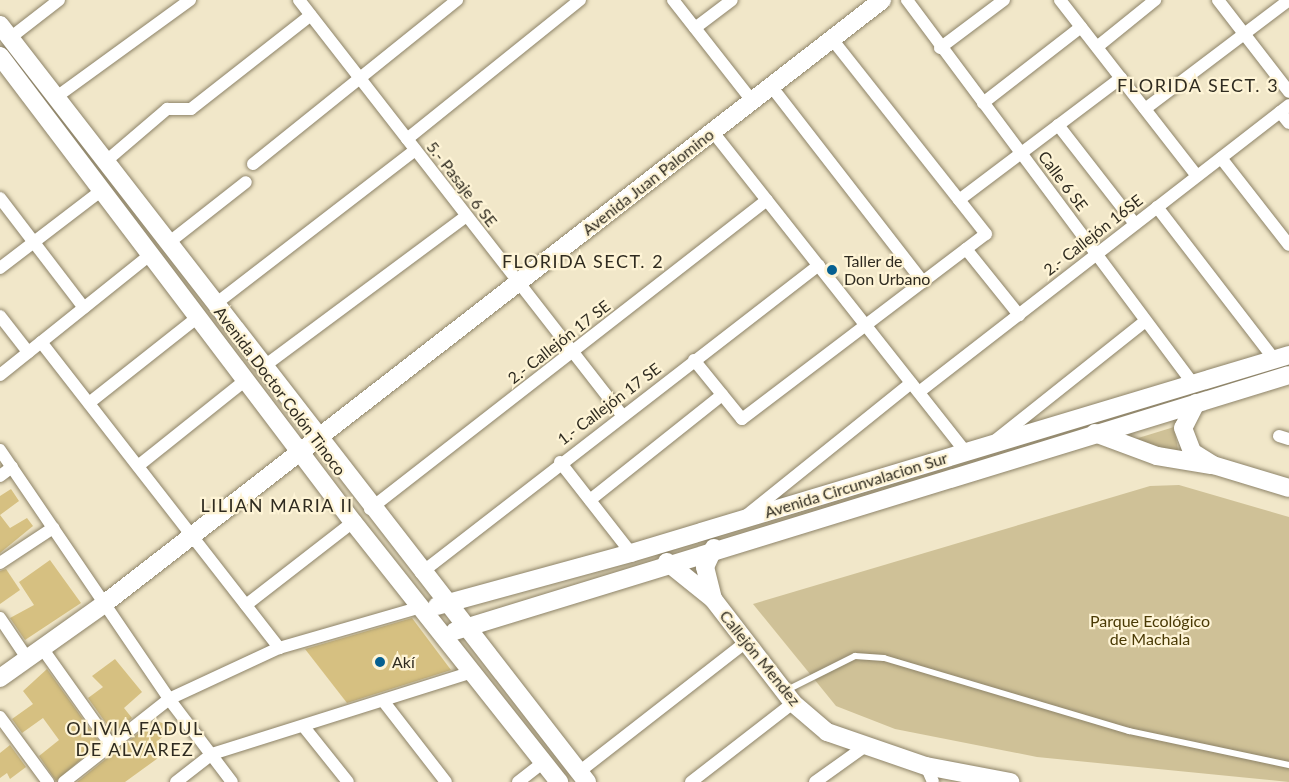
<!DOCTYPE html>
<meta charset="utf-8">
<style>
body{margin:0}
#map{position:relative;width:1289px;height:782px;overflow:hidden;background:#f1e7c9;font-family:Lato,sans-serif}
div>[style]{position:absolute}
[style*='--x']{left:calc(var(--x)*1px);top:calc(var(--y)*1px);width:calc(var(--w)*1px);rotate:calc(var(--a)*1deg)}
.green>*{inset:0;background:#cfc197}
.building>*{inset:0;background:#d6c081}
.roads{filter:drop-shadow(0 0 2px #8d8368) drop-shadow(0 0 2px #8d8368)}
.lane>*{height:6px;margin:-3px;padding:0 3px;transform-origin:3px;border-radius:3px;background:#fff}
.street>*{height:12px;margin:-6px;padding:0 6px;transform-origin:6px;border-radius:6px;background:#fff}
.secondary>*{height:18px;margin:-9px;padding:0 9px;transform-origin:9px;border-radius:9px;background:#fff}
.dots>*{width:16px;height:16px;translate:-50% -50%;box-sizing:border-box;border:3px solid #fef4d6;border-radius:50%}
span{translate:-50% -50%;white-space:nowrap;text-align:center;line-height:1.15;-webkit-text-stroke:4.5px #fef4d6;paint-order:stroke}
.street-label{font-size:16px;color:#2f2b20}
.poi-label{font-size:16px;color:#2f2b20}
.left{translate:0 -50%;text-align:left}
.park-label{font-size:16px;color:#4a3a05}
.neighbourhood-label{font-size:18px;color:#2f2b20;letter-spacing:1.5px}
</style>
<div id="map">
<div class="green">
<i style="clip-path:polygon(1174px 427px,1179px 455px,1135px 439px)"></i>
<i style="clip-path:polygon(1179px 485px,1289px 517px,1289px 782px,1037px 757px,895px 729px,836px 706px,753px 604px,1150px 486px)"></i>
</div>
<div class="building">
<i style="clip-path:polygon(11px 489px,19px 501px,0 515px,10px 528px,27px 518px,33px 526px,0 553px,0 496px)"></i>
<i style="clip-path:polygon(50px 560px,81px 603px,25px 640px,10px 618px,34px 605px,19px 582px)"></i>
<i style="clip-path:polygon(6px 569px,20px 590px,0 604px,0 571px)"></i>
<i style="clip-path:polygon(412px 618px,451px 670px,347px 703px,305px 649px)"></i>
<i style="clip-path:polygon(115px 659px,142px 692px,124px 708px,132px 718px,113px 733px,88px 698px,103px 687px,92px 676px)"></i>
<i style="clip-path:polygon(47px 669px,100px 743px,56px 781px,39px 756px,59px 740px,43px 718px,22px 733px,12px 719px,33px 704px,23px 691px)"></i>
<i style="clip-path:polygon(155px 720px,174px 728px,156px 742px,165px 753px,125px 782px,77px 782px)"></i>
<i style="clip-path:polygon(10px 745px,26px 767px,10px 779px,7px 773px,0 778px,0 753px)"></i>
</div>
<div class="roads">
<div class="lane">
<i style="--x:787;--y:690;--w:76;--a:-26.6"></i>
<i style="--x:855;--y:656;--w:29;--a:4"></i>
<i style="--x:884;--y:658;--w:256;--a:16.6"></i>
<i style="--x:1129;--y:731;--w:164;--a:12"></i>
</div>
<div class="street">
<i style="--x:299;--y:0;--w:526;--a:52.11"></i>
<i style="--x:673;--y:0;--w:130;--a:51.9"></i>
<i style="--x:907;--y:0;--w:477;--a:53.3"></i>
<i style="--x:1060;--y:0;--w:223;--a:52.1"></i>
<i style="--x:1218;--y:0;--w:116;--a:52.3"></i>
<i style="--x:695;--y:28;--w:46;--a:-37.1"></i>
<i style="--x:10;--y:38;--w:62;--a:-37.8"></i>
<i style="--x:1097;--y:47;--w:75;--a:-39"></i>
<i style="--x:940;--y:48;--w:80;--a:-36.9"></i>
<i style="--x:771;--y:86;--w:248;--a:52.2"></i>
<i style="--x:55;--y:98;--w:167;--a:-36"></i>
<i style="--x:983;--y:103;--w:124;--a:-37.8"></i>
<i style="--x:1145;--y:109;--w:181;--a:-37.1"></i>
<i style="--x:1280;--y:112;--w:14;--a:51"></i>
<i style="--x:1058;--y:125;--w:125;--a:52.1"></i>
<i style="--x:713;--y:132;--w:408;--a:51.7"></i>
<i style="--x:407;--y:139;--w:222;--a:-38.8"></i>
<i style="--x:1221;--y:158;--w:110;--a:52"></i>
<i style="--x:105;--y:162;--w:82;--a:-40.5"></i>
<i style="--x:167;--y:109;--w:24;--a:0"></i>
<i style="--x:191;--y:109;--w:152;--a:-38.1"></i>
<i style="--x:253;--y:164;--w:262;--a:-38.8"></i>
<i style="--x:0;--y:198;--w:138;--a:52.6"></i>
<i style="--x:959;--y:200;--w:203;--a:-37"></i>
<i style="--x:1157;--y:207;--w:192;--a:52.4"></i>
<i style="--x:167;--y:244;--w:100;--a:-38.1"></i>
<i style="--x:966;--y:249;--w:85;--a:51.2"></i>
<i style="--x:0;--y:268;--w:128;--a:-37.4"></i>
<i style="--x:214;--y:305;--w:254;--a:-37.6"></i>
<i style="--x:0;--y:316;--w:46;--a:52.1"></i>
<i style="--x:41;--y:342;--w:388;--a:52.1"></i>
<i style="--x:694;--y:360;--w:76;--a:50.9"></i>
<i style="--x:742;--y:419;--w:306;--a:-37.2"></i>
<i style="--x:986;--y:234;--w:248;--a:-128.3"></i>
<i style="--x:263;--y:367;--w:253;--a:-36.6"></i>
<i style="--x:0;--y:375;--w:193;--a:-38.7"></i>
<i style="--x:919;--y:392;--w:468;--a:-37.8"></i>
<i style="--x:89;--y:403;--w:140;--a:-38.3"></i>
<i style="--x:1279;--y:436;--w:10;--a:17"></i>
<i style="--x:997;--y:439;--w:188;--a:-38.5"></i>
<i style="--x:0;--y:450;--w:301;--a:55.8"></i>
<i style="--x:169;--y:699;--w:104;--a:52.8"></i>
<i style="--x:560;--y:462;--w:115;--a:52"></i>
<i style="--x:138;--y:466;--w:139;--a:-38.6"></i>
<i style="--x:0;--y:476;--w:15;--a:-37"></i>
<i style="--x:590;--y:500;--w:169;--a:-38.5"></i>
<i style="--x:370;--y:509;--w:503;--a:-37.89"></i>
<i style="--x:742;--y:519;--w:217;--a:-38.8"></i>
<i style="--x:0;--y:563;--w:64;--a:-33.4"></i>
<i style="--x:421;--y:573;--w:503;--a:-37.74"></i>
<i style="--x:246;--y:605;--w:135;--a:-37.8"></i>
<i style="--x:0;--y:618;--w:48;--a:56"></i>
<i style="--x:42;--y:648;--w:119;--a:54.6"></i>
<i style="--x:384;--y:702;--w:101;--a:52.2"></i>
<i style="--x:0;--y:717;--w:81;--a:53.6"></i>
<i style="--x:304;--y:727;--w:70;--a:51.3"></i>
<i style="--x:926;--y:766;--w:17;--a:66"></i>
<i style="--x:579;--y:772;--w:212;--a:-37.9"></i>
<i style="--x:64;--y:782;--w:134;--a:-38.3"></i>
<i style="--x:169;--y:699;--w:121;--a:-24.9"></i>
<i style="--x:279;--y:648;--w:148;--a:-16.1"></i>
<i style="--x:176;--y:782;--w:46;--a:-37.9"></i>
<i style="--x:212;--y:754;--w:273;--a:-17.5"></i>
<i style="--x:518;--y:782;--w:33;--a:-38"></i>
<i style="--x:691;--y:782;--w:129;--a:-37.8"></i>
<i style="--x:815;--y:782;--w:60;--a:-35.5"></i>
</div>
<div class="secondary">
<i style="--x:0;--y:25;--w:958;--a:52.21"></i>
<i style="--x:0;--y:56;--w:585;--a:52.86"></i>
<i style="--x:353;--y:522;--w:332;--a:51.6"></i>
<i style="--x:1196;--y:403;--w:28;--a:117"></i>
<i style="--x:1183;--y:428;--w:26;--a:69"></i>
<i style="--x:1192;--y:452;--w:25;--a:32"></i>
<i style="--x:1213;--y:465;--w:79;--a:16.8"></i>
<i style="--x:1095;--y:433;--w:66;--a:20.4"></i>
<i style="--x:1157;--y:456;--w:55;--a:9.5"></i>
<i style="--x:667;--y:562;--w:59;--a:38.8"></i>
<i style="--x:713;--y:599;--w:131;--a:52.4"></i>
<i style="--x:793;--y:703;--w:45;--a:40.5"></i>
<i style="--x:827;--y:732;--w:105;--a:19"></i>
<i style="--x:926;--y:766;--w:86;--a:10.8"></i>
<i style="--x:713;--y:599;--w:33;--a:-104"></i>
<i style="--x:705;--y:567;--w:21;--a:-65"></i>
<i style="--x:437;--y:606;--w:201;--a:-15.3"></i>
<i style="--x:631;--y:553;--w:687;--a:-16.75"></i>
<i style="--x:455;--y:631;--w:872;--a:-17.06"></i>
<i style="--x:0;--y:678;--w:128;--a:-35.4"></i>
<i style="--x:104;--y:604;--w:985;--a:-37.82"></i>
</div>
</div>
<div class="dots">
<i style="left:832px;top:270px;background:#066091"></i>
<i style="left:380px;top:662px;background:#066091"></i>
</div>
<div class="street-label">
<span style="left:1063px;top:181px;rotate:53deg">Calle 6 SE</span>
<span style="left:648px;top:182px;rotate:-38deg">Avenida Juan Palomino</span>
<span style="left:462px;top:184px;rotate:52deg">5.- Pasaje 6 SE</span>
<span style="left:1093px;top:235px;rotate:-38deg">2.- Callejón 16SE</span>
<span style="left:559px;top:342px;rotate:-38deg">2.- Callejón 17 SE</span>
<span style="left:280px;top:391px;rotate:53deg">Avenida Doctor Colón Tinoco</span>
<span style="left:609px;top:404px;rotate:-37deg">1.- Callejón 17 SE</span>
<span style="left:856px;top:485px;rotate:-17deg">Avenida Circunvalacion Sur</span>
<span style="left:760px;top:658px;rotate:51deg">Callejón Mendez</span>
</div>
<div class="poi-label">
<span class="left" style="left:844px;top:270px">Taller de<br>Don Urbano</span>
<span class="left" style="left:392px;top:662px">Akí</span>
</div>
<div class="park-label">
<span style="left:1150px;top:630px">Parque Ecológico<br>de Machala</span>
</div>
<div class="neighbourhood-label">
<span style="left:1198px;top:85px">FLORIDA SECT. 3</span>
<span style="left:583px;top:261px">FLORIDA SECT. 2</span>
<span style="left:277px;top:505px">LILIAN MARIA II</span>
<span style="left:135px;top:739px">OLIVIA FADUL<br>DE ALVAREZ</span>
</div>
</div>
